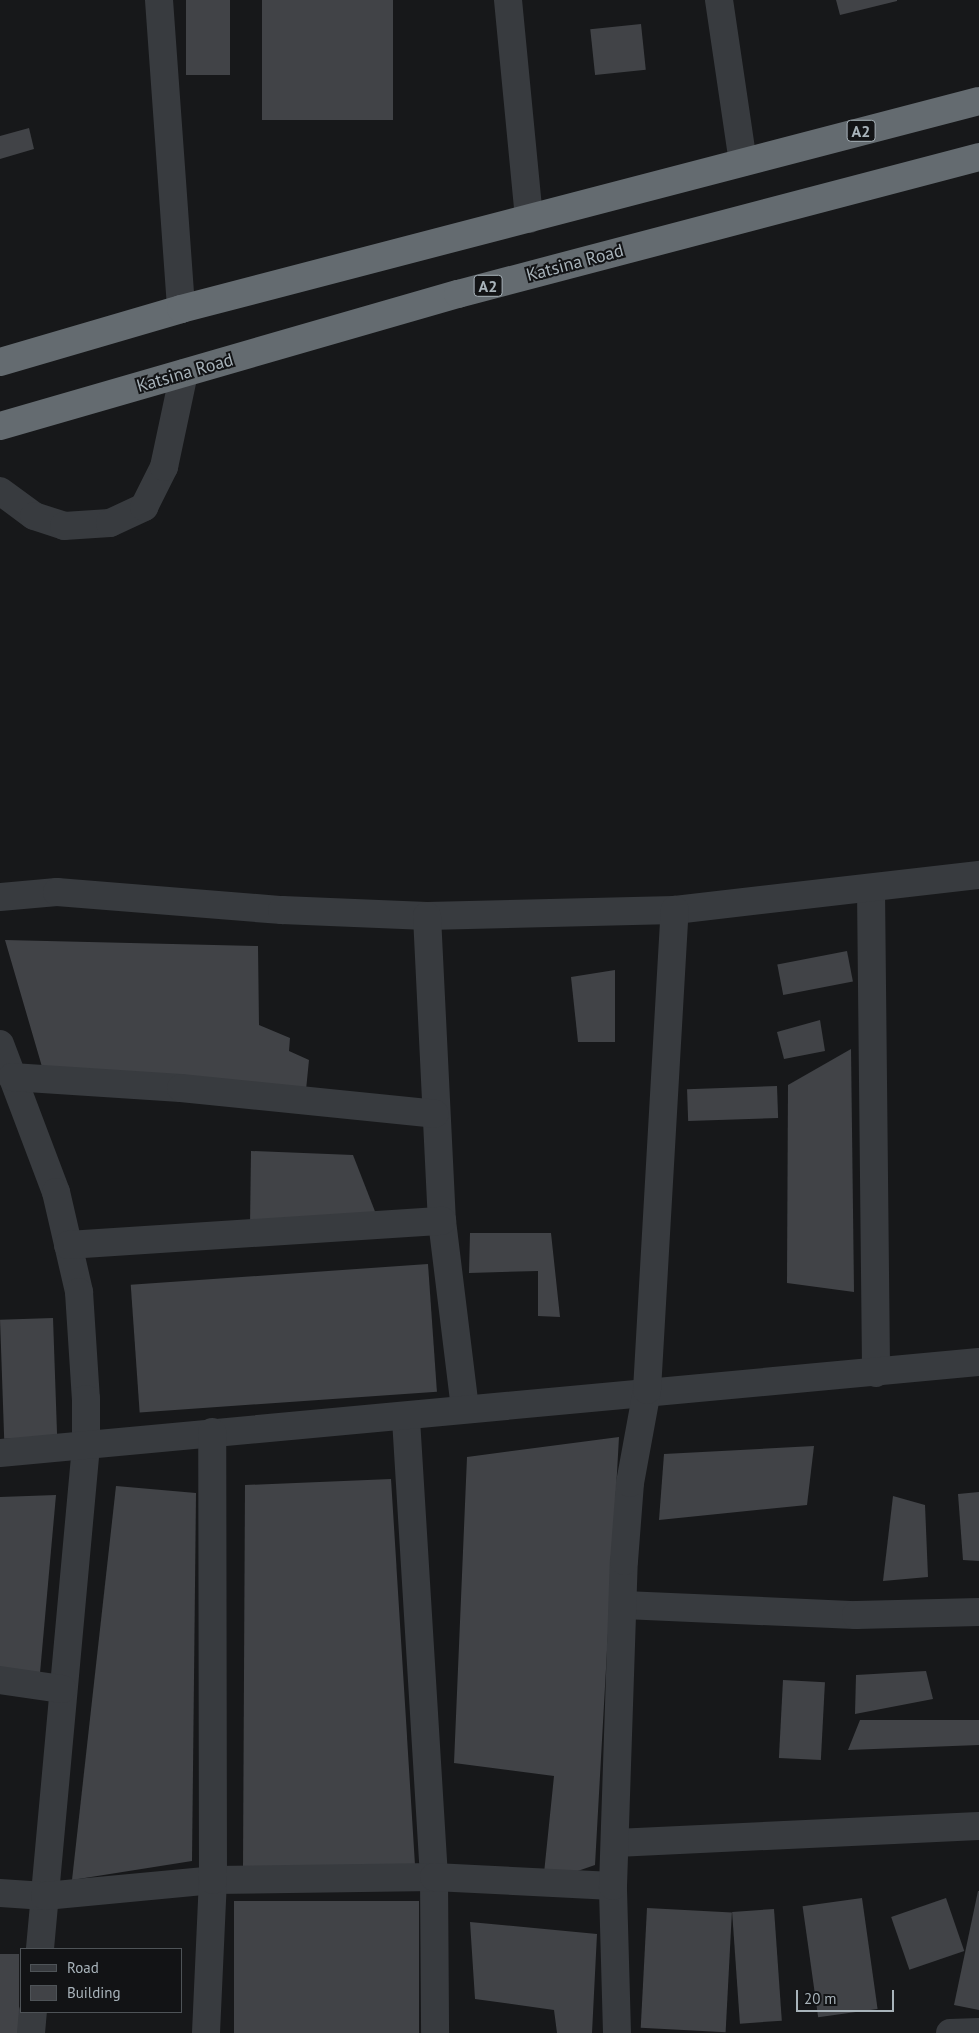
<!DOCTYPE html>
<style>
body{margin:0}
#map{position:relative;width:979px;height:2033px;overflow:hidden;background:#17181a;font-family:"PT Sans",sans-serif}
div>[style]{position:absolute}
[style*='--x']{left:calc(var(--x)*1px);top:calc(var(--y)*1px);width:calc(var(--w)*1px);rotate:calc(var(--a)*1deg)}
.building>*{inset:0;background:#414347;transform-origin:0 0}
.minor>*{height:28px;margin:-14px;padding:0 14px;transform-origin:14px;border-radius:14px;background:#383b3f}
.highway>*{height:28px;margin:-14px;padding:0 14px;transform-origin:14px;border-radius:14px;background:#646b70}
span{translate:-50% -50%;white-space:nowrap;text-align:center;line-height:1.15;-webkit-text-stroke:4px #121315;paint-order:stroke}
.shield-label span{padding:1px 4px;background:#121315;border:1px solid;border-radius:4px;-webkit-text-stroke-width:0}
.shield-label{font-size:16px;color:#a8b3ba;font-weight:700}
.street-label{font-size:18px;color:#a8b3ba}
.legend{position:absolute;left:20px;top:1948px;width:162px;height:65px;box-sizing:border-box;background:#121315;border:1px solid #4e5357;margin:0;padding:6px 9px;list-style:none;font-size:15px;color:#a8b3ba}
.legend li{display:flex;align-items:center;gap:10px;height:25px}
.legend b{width:25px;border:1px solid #4e5357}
.scale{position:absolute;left:796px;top:1990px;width:98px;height:22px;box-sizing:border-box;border:2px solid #a8b3ba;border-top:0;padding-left:6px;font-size:15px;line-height:18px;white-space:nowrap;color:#a8b3ba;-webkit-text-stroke:4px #121315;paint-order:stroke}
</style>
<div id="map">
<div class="building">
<i style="left:186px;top:0;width:44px;height:75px"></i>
<i style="left:262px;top:0;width:131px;height:120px"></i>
<i style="clip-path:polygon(836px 0,897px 0,897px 1px,840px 15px)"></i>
<i style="left:641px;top:24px;width:46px;height:51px;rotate:84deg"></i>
<i style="clip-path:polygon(29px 128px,34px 149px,0 159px,0 136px)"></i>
<i style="clip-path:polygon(5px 940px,258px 946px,259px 1025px,290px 1038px,289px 1051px,309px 1060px,306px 1090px,45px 1077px)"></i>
<i style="left:847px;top:951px;width:31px;height:71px;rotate:79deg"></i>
<i style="clip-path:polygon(615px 970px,615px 1042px,578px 1042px,571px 977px)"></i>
<i style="clip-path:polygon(820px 1020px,825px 1051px,784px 1059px,777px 1032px)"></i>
<i style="clip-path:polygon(851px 1049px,854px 1292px,787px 1283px,788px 1085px)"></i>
<i style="left:777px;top:1086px;width:32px;height:90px;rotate:88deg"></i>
<i style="clip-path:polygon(251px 1151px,353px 1155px,376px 1214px,250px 1226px)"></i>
<i style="clip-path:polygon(470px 1233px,551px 1233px,560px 1317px,538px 1316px,538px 1271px,469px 1273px)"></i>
<i style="left:428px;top:1264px;width:128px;height:298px;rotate:86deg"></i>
<i style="left:53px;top:1318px;width:119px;height:53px;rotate:88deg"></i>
<i style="clip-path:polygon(619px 1437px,595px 1865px,543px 1883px,554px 1776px,454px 1763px,467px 1457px)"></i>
<i style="clip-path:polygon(814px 1446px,807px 1505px,659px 1520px,664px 1454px)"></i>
<i style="clip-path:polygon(391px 1479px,415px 1865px,243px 1868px,245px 1485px)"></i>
<i style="clip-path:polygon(116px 1486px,196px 1493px,192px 1861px,72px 1880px)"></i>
<i style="clip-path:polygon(979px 1492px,979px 1561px,963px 1560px,958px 1494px)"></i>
<i style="clip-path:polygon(56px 1495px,40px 1673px,0 1667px,0 1497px)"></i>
<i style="clip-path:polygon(893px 1496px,925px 1505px,928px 1577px,883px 1581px)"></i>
<i style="clip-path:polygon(926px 1671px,933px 1699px,855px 1714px,856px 1675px)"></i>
<i style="left:783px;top:1680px;width:42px;height:78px;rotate:3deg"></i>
<i style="clip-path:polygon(860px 1720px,979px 1720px,979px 1745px,848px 1750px)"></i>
<i style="clip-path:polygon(978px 1891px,979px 1891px,979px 2010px,954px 2005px)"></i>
<i style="left:862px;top:1898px;width:112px;height:60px;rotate:82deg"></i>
<i style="left:946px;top:1898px;width:56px;height:58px;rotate:71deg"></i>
<i style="left:234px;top:1901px;width:185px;height:132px"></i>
<i style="left:647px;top:1908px;width:85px;height:120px;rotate:3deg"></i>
<i style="left:774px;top:1909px;width:112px;height:42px;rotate:86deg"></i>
<i style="clip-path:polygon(470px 1922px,597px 1934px,592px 2033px,557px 2033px,554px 2010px,475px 1999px)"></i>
<i style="left:0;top:1954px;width:19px;height:79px"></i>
</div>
<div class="minor">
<i style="--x:159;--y:0;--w:310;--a:85.9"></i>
<i style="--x:508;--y:0;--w:220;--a:84.5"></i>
<i style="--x:719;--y:0;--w:164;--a:81.6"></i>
<i style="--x:0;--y:491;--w:42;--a:36.3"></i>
<i style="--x:34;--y:516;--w:32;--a:18"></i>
<i style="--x:64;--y:526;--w:46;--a:-3.7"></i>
<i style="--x:110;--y:523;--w:38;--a:-25"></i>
<i style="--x:144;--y:507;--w:45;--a:-63.4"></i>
<i style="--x:164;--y:467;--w:96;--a:-78"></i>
<i style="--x:871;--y:890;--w:483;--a:89.4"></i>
<i style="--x:0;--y:897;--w:57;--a:-5"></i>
<i style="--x:57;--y:892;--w:226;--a:4.6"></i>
<i style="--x:282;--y:910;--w:145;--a:2.4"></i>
<i style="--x:427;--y:916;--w:248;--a:-1.4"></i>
<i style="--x:675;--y:910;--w:306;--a:-6.6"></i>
<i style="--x:427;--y:916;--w:305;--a:87.2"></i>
<i style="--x:442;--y:1221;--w:188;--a:83"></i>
<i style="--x:0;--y:1044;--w:158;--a:69.3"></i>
<i style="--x:56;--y:1192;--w:103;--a:77"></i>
<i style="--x:79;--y:1292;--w:107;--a:86.3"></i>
<i style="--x:86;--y:1399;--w:47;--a:90"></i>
<i style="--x:86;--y:1446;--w:505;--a:95.23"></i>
<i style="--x:12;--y:1077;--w:169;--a:3.7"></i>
<i style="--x:181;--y:1088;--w:255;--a:5.8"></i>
<i style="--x:68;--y:1245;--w:375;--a:-3.7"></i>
<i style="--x:406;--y:1419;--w:459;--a:86.5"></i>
<i style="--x:434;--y:1877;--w:156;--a:89.6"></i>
<i style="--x:0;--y:1453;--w:983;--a:-5.31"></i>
<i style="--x:624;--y:1605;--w:232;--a:2.5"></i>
<i style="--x:856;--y:1615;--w:123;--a:-1.4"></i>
<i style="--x:0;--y:1680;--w:63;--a:8.3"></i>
<i style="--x:616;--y:1843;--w:363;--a:-2.7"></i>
<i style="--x:0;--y:1893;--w:45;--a:3.8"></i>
<i style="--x:45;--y:1896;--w:169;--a:-5.4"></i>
<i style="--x:213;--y:1880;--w:221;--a:-0.8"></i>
<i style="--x:434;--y:1877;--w:179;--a:2.9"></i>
<i style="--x:31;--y:2033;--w:21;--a:-85"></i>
<i style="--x:206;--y:2033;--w:153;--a:-87.4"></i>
<i style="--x:213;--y:1880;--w:448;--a:-90.1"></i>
<i style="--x:617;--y:2033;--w:147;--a:-91.6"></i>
<i style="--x:613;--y:1886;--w:325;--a:-88.1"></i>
<i style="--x:624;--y:1561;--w:78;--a:-85.6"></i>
<i style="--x:630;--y:1483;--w:95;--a:-79.6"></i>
<i style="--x:647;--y:1390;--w:481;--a:-86.7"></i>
<i style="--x:950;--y:2033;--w:29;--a:-2"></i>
</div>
<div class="highway">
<i style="--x:0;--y:362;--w:189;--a:-16.3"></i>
<i style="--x:181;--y:309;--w:825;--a:-14.61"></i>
<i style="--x:0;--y:426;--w:477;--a:-16.1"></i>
<i style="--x:458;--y:294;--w:539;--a:-14.73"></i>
</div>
<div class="shield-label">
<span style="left:861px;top:131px">A2</span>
<span style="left:488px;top:286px">A2</span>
</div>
<div class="street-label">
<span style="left:575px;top:263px;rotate:-15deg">Katsina Road</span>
<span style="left:185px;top:373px;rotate:-16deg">Katsina Road</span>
</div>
<ul class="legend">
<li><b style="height:6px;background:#383b3f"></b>Road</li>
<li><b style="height:14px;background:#414347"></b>Building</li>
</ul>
<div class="scale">20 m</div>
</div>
